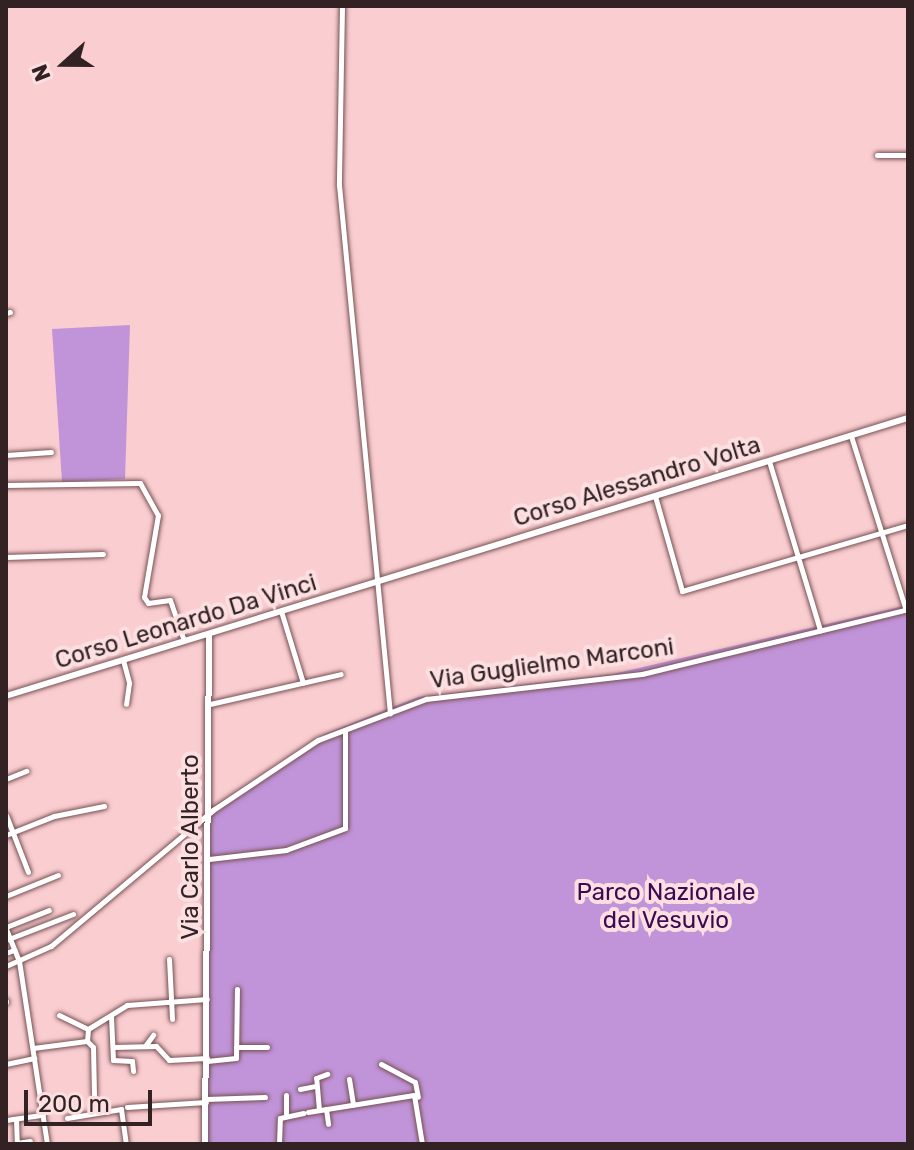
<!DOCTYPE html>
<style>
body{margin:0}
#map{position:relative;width:914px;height:1150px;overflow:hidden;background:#facdd0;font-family:Rubik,sans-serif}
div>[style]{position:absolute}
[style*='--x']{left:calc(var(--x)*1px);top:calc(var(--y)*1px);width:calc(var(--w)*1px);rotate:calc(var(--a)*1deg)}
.green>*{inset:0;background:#c194d9}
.roads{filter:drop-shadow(0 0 2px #775154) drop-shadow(0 0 2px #775154)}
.street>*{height:5px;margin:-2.5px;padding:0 2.5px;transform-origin:2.5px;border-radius:2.5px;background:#fff}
.secondary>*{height:6px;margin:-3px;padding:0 3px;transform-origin:3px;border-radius:3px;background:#fff}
span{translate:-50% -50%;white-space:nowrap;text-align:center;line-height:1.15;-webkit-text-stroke:8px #fbdfe1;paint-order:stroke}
.street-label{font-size:24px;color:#332224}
.park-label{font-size:24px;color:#3e0953}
.frame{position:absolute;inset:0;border:8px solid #332224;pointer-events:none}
.north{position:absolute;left:24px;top:24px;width:80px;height:80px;-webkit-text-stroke:6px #fbdfe1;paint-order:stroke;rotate:249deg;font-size:22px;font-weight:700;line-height:32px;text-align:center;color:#332224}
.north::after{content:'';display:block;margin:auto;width:28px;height:36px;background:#332224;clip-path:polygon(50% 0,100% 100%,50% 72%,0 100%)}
.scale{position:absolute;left:24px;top:1090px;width:128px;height:36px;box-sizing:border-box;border:4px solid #332224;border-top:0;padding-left:10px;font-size:24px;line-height:28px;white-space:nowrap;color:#332224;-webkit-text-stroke:6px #fbdfe1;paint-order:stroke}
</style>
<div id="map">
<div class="green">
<i style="clip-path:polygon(130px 325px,125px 479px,62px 482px,52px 329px)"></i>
<i style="clip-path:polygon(908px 605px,908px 1144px,203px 1144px,208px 815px,216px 805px,325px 734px,418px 697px,613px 674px)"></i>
</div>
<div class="roads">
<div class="street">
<i style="--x:342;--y:6;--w:179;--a:91"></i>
<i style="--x:339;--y:185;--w:531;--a:84.49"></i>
<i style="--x:877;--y:155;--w:31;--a:0"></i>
<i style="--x:6;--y:313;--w:4;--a:-14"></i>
<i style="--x:851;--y:436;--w:182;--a:72.5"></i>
<i style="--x:6;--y:455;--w:45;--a:-3.8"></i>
<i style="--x:769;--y:461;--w:177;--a:73.2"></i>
<i style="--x:6;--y:485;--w:134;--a:-0.9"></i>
<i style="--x:140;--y:483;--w:37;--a:61"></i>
<i style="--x:158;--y:515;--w:83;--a:99.7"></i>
<i style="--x:144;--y:597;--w:7;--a:56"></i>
<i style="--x:148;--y:603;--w:22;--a:-8"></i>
<i style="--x:170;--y:600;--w:43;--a:71.1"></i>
<i style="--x:655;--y:496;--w:99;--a:74.1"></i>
<i style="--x:682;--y:591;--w:235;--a:-16.3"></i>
<i style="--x:6;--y:557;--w:97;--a:-1.8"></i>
<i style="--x:281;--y:611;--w:75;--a:73"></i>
<i style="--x:123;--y:660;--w:24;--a:75"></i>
<i style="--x:129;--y:683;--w:21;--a:98"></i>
<i style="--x:210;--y:704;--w:134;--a:-12.9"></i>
<i style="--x:6;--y:779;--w:22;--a:-22"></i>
<i style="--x:6;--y:815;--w:61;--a:68.9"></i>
<i style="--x:6;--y:835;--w:52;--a:-21.6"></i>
<i style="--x:54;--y:816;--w:51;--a:-11.3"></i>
<i style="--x:209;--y:859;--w:78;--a:-6.7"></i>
<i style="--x:286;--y:850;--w:63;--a:-20.4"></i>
<i style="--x:345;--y:828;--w:97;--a:-90"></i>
<i style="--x:6;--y:896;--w:56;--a:-22"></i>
<i style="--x:6;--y:927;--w:46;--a:-21.6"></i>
<i style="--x:6;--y:929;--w:35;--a:68"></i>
<i style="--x:19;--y:961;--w:185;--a:81.3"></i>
<i style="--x:6;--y:940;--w:72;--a:-21.2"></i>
<i style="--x:6;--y:953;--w:9;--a:-21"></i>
<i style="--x:169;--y:959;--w:60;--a:87.1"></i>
<i style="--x:6;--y:966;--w:49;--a:-24"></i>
<i style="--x:51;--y:946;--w:212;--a:-40"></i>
<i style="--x:213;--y:810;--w:126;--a:-33.7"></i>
<i style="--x:318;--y:740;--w:116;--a:-20.8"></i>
<i style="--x:426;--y:699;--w:217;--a:-6.6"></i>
<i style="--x:642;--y:674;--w:274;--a:-13.7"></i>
<i style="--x:6;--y:1001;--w:1;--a:90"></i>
<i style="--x:59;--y:1015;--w:32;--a:26"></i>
<i style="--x:111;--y:1016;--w:44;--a:87.4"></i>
<i style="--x:113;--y:1060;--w:19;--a:3"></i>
<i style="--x:132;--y:1061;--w:10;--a:84"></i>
<i style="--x:87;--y:1041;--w:8;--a:45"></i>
<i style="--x:93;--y:1047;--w:48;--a:88.8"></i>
<i style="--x:145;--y:1046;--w:14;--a:-54"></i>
<i style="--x:113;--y:1047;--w:43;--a:-1.3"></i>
<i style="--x:156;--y:1046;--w:19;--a:47"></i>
<i style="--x:169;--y:1060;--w:38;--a:-3"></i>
<i style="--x:236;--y:1047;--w:31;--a:0"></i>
<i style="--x:33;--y:1048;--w:54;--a:-7.4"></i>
<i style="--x:87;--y:1041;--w:12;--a:-85"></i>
<i style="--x:88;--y:1029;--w:46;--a:-31.6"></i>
<i style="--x:127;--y:1005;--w:80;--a:-4.3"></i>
<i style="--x:207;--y:1061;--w:29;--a:-6"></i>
<i style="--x:236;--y:1058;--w:69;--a:-89.2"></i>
<i style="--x:6;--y:1064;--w:29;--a:-12"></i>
<i style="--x:381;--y:1064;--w:38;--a:28"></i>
<i style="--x:415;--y:1082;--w:15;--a:79"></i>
<i style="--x:349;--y:1079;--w:26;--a:81"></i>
<i style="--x:300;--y:1089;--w:15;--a:-11"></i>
<i style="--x:286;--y:1095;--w:21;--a:90"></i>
<i style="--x:206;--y:1099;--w:59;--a:-1.9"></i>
<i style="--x:127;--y:1107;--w:79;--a:-3.6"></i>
<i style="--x:326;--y:1109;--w:15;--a:82"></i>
<i style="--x:319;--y:1110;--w:32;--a:-95"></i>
<i style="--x:316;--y:1078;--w:12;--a:-20"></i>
<i style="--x:308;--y:1112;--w:107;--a:-9.1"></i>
<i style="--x:414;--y:1095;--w:50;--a:80.7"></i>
<i style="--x:67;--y:1118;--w:55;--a:-9.5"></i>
<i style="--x:121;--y:1109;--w:35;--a:82"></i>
<i style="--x:16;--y:1119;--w:25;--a:88"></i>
<i style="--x:6;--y:1120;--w:37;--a:-8"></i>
<i style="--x:17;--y:1143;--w:13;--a:-9"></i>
<i style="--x:279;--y:1144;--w:26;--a:-88"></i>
<i style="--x:280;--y:1118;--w:24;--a:-12"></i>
</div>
<div class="secondary">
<i style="--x:6;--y:696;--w:944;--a:-17.13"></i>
<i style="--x:205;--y:1144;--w:510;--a:-89.55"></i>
</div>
</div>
<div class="street-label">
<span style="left:637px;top:482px;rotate:-17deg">Corso Alessandro Volta</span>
<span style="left:186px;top:622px;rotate:-17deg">Corso Leonardo Da Vinci</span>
<span style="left:552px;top:664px;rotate:-8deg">Via Guglielmo Marconi</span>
<span style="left:191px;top:847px;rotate:-90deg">Via Carlo Alberto</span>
</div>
<div class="park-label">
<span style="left:666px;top:907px">Parco Nazionale<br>del Vesuvio</span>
</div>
<div class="frame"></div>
<div class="north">N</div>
<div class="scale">200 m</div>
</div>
